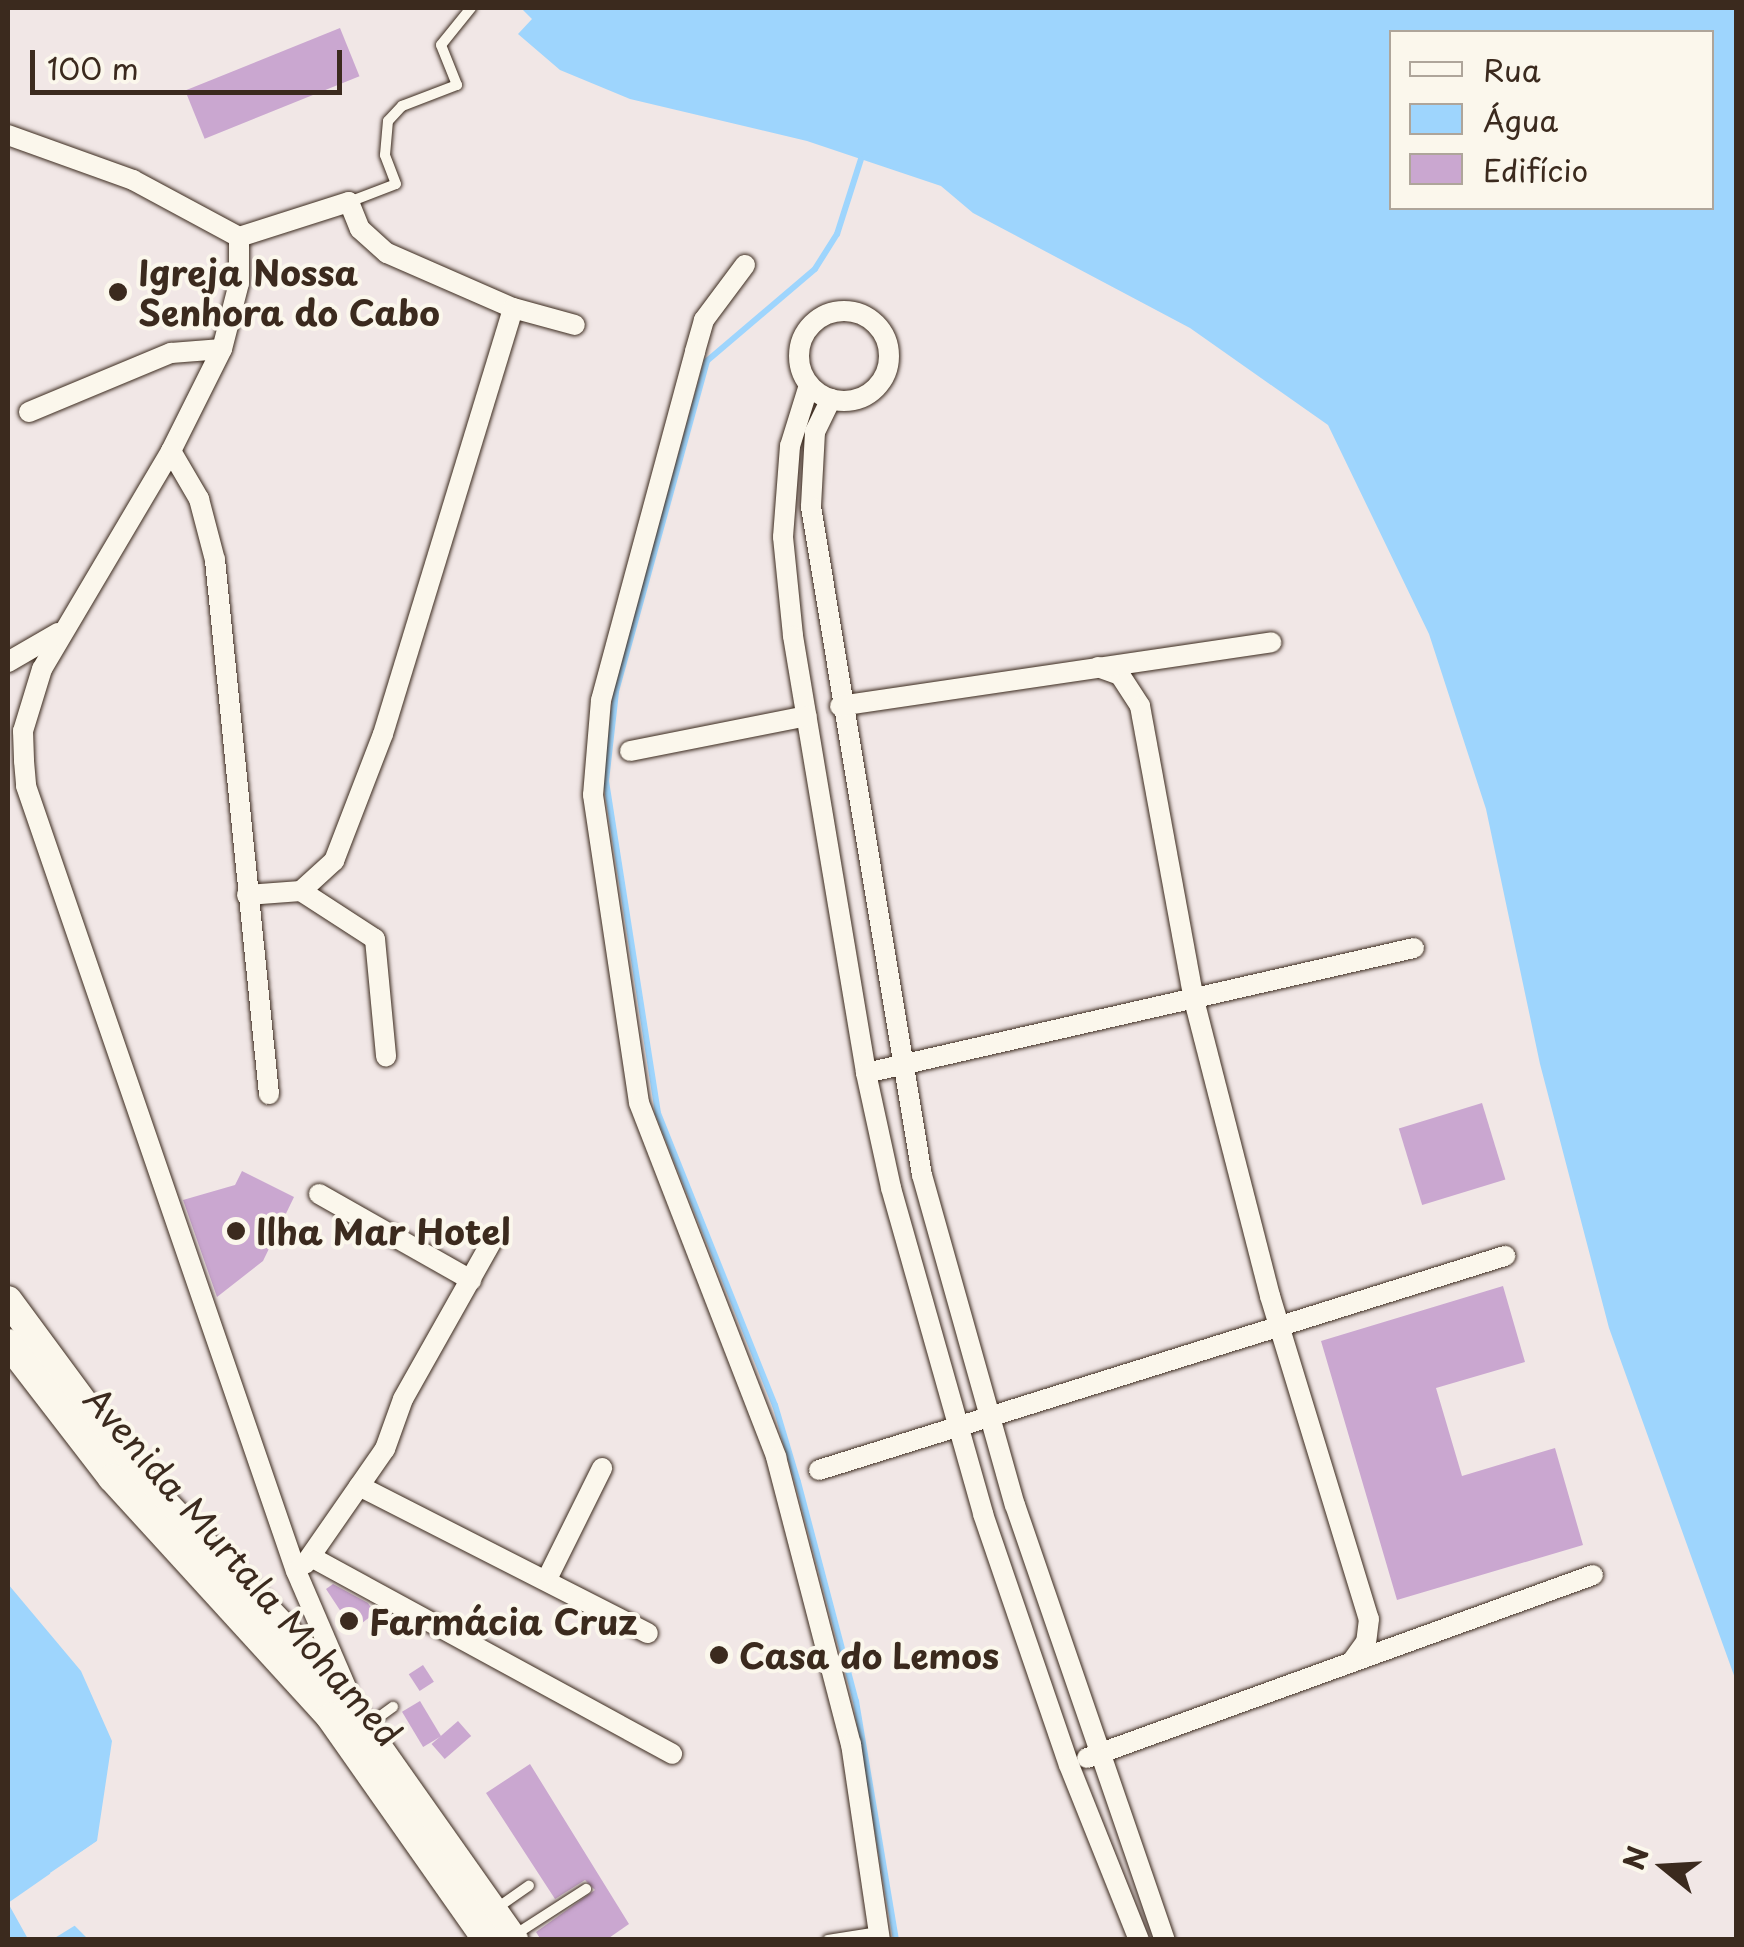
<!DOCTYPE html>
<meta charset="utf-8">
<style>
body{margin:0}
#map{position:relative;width:1744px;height:1947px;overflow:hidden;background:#f1e7e6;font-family:"Playpen Sans",sans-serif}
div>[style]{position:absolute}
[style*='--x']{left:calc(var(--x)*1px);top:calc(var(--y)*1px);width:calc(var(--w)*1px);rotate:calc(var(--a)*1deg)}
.water>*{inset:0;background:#9ed5fd}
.pier>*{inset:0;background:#f1e7e6}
.stream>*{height:6px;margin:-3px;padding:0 3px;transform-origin:3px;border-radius:3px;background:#9ed5fd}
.building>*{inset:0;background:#caa7d0;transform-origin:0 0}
.roads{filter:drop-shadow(0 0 2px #3b2a1e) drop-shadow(0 0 2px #3b2a1e)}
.lane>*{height:10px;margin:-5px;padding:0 5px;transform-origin:5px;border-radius:5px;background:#fbf7ec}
.street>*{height:20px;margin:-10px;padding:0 10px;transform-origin:10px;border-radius:10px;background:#fbf7ec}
.street>.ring{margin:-10px;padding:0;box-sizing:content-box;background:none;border:20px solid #fbf7ec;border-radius:50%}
.secondary>*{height:28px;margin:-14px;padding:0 14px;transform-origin:14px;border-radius:14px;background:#fbf7ec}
.dots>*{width:28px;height:28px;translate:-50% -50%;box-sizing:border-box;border:5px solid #fbf7ec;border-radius:50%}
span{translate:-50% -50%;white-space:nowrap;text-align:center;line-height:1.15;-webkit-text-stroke:8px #fbf7ec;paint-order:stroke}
.poi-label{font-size:35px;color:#3b2a1e;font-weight:700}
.left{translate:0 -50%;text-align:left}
.street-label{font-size:35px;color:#3b2a1e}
.frame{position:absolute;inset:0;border:10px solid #3b2a1e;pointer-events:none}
.legend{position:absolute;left:1389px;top:30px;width:325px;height:180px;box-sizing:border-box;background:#fbf7ec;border:2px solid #aea59a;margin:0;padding:12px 18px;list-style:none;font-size:30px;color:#3b2a1e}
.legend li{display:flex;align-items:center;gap:20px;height:50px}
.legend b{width:50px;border:2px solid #aea59a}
.north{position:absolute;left:1614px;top:1817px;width:100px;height:100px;-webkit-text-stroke:8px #fbf7ec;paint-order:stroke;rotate:288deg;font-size:28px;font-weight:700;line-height:40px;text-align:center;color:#3b2a1e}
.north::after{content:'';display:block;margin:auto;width:35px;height:45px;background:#3b2a1e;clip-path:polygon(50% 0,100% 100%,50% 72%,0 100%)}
.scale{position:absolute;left:30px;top:50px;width:312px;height:45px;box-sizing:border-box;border:5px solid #3b2a1e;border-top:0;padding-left:12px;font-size:30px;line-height:35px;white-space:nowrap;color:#3b2a1e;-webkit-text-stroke:8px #fbf7ec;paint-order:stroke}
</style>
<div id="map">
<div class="water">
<i style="clip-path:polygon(evenodd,521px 8px,1736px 8px,1736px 1681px,1609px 1328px,1540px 1064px,1486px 809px,1429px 634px,1328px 425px,1190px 328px,973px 213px,941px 186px,807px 141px,630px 99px,560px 70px,518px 34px,532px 19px,521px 8px,1392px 32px,1712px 32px,1712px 208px,1392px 208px,1392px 32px)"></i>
<i style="clip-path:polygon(8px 1584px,81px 1671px,112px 1741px,97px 1841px,50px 1873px,74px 1925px,88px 1939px,8px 1939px)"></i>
</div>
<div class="pier">
<i style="clip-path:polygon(103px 1837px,56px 1874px,79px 1923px,53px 1939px,28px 1939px,8px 1903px)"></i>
</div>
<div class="stream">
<i style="--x:861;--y:159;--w:79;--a:107.7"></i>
<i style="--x:837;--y:234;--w:41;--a:122.2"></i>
<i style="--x:815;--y:269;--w:142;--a:139.6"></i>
<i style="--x:707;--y:361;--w:343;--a:105.4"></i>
<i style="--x:616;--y:692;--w:90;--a:96.4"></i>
<i style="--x:606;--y:781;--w:336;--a:81.1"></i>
<i style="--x:658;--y:1113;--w:315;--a:68.2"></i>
<i style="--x:775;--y:1405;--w:80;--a:73.4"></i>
<i style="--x:798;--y:1482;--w:227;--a:75.2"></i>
<i style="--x:856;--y:1701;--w:242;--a:80.5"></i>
</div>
<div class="building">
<i style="left:340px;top:28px;width:52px;height:167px;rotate:68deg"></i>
<i style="left:1482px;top:1103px;width:80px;height:87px;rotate:73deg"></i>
<i style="clip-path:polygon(242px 1171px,294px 1197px,263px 1261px,217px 1297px,183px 1200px,235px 1185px)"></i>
<i style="clip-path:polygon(1503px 1286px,1525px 1362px,1436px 1388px,1462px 1476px,1555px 1448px,1583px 1545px,1397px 1600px,1321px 1341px)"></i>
<i style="clip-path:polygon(333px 1584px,368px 1603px,375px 1613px,353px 1630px,326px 1589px)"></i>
<i style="left:423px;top:1665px;width:20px;height:17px;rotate:57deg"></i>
<i style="left:420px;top:1701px;width:41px;height:21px;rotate:59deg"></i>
<i style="left:458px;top:1721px;width:20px;height:35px;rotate:49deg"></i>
<i style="clip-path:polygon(530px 1764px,629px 1924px,606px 1940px,541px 1940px,536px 1932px,595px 1890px,585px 1880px,555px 1899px,486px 1793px)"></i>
</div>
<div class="roads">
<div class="lane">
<i style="--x:349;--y:202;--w:50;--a:-21"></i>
<i style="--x:396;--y:184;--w:31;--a:-111"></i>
<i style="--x:385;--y:155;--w:34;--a:-85"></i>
<i style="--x:388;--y:121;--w:21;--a:-47"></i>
<i style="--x:402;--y:106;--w:59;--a:-20.9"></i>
<i style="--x:457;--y:85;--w:43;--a:-111.8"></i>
<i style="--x:441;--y:45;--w:48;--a:-51"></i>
<i style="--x:368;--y:1725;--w:31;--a:-36"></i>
<i style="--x:497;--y:1908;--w:39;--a:-35"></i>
<i style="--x:513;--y:1936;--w:87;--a:-32.8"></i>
<i style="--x:828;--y:1940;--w:51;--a:-9.1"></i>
</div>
<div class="street">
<i style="--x:8;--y:135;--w:133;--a:19.8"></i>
<i style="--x:133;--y:180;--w:120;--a:28.3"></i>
<i style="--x:239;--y:237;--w:46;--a:90"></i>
<i style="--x:239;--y:283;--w:68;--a:104.4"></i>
<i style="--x:222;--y:349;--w:114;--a:116.6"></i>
<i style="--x:171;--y:451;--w:253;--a:120.6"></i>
<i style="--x:42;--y:669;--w:65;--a:107"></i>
<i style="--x:23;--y:731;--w:30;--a:88"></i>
<i style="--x:24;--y:761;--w:25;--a:85"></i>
<i style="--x:26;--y:786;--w:830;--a:71.02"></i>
<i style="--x:296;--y:1571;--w:126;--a:66.7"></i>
<i style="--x:239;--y:237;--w:115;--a:-17.7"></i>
<i style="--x:349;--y:202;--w:29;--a:68"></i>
<i style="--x:360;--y:229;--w:36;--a:42"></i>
<i style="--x:387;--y:253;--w:137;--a:23.6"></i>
<i style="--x:513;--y:308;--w:64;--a:15.3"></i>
<i style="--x:745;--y:265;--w:69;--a:126.7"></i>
<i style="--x:704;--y:320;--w:33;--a:106"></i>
<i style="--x:695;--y:352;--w:360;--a:105.1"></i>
<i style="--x:601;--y:700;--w:95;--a:94.8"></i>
<i style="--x:593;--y:795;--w:311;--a:81.5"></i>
<i style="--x:639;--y:1103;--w:380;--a:68.8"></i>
<i style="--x:776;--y:1457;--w:297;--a:75.4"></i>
<i style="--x:851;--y:1744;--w:198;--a:81.6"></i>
<i class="ring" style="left:799px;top:311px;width:70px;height:70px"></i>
<i style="--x:809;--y:385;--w:64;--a:107.3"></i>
<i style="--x:790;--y:446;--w:91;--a:94.4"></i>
<i style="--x:783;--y:537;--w:100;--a:84.2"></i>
<i style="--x:793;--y:636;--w:443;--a:80.5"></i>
<i style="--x:866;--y:1073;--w:118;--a:77.7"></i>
<i style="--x:891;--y:1188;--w:339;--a:74.2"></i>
<i style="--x:983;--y:1514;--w:265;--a:71.1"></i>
<i style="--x:1069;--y:1765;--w:188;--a:68.2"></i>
<i style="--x:831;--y:399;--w:37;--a:116"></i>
<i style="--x:815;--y:432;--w:75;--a:93.1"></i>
<i style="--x:811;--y:507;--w:677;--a:80.57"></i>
<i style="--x:922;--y:1175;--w:343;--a:74.3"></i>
<i style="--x:1015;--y:1505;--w:460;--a:71"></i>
<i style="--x:29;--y:412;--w:154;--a:-22.6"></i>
<i style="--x:171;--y:353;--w:51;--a:-4.5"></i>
<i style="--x:171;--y:451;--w:56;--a:59.7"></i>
<i style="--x:199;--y:499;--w:63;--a:75.3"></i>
<i style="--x:215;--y:560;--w:537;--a:84.23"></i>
<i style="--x:8;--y:662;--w:58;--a:-30.1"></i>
<i style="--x:1098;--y:667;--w:23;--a:20"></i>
<i style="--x:1120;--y:675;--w:37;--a:57"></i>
<i style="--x:1140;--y:706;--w:299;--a:79.6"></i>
<i style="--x:1194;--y:1000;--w:306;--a:75.6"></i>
<i style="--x:1270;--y:1296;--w:338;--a:73"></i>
<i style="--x:1369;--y:1619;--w:23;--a:97"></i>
<i style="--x:1366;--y:1642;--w:24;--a:126"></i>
<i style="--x:840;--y:706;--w:436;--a:-8.4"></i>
<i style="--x:630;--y:751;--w:180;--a:-11.2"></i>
<i style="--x:301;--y:891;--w:88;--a:33"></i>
<i style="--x:375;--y:939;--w:118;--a:84.6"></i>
<i style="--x:247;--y:895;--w:54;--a:-4.2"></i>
<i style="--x:301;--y:891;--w:45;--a:-42.3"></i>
<i style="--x:334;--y:861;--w:136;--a:-68.9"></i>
<i style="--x:383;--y:734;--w:445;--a:-73"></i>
<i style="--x:866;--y:1073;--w:562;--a:-12.85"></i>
<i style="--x:319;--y:1194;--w:175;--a:29.5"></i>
<i style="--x:819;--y:1470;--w:719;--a:-17.33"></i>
<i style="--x:359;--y:1486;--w:324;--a:27"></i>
<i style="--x:313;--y:1558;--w:409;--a:28.6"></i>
<i style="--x:305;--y:1564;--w:140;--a:-55.2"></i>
<i style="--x:385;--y:1449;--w:53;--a:-70.2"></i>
<i style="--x:403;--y:1399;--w:184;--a:-60.6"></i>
<i style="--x:547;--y:1579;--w:124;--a:-63.6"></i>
<i style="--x:1087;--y:1758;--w:538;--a:-19.88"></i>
</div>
<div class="secondary">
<i style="--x:8;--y:1300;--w:214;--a:53.6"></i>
<i style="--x:135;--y:1472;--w:272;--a:46.3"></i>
<i style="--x:323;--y:1669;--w:332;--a:54.8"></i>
<i style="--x:8;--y:1343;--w:170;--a:52.4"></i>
<i style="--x:112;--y:1478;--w:323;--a:47.6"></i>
<i style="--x:330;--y:1717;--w:273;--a:54.9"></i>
</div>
</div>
<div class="dots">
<i style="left:118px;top:292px;background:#3b2a1e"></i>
<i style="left:236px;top:1231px;background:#3b2a1e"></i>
<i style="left:349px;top:1621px;background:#3b2a1e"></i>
<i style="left:719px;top:1655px;background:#3b2a1e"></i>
</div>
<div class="poi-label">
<span class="left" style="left:138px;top:292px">Igreja Nossa<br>Senhora do Cabo</span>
<span class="left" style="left:256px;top:1231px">Ilha Mar Hotel</span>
<span class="left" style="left:369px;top:1621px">Farmácia Cruz</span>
<span class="left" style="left:739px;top:1655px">Casa do Lemos</span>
</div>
<div class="street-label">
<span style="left:243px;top:1566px;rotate:49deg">Avenida Murtala Mohamed</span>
</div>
<div class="frame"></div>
<ul class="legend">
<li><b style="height:12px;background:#fbf7ec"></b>Rua</li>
<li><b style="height:28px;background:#9ed5fd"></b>Água</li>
<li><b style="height:28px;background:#caa7d0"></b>Edifício</li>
</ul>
<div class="north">N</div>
<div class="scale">100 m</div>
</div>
